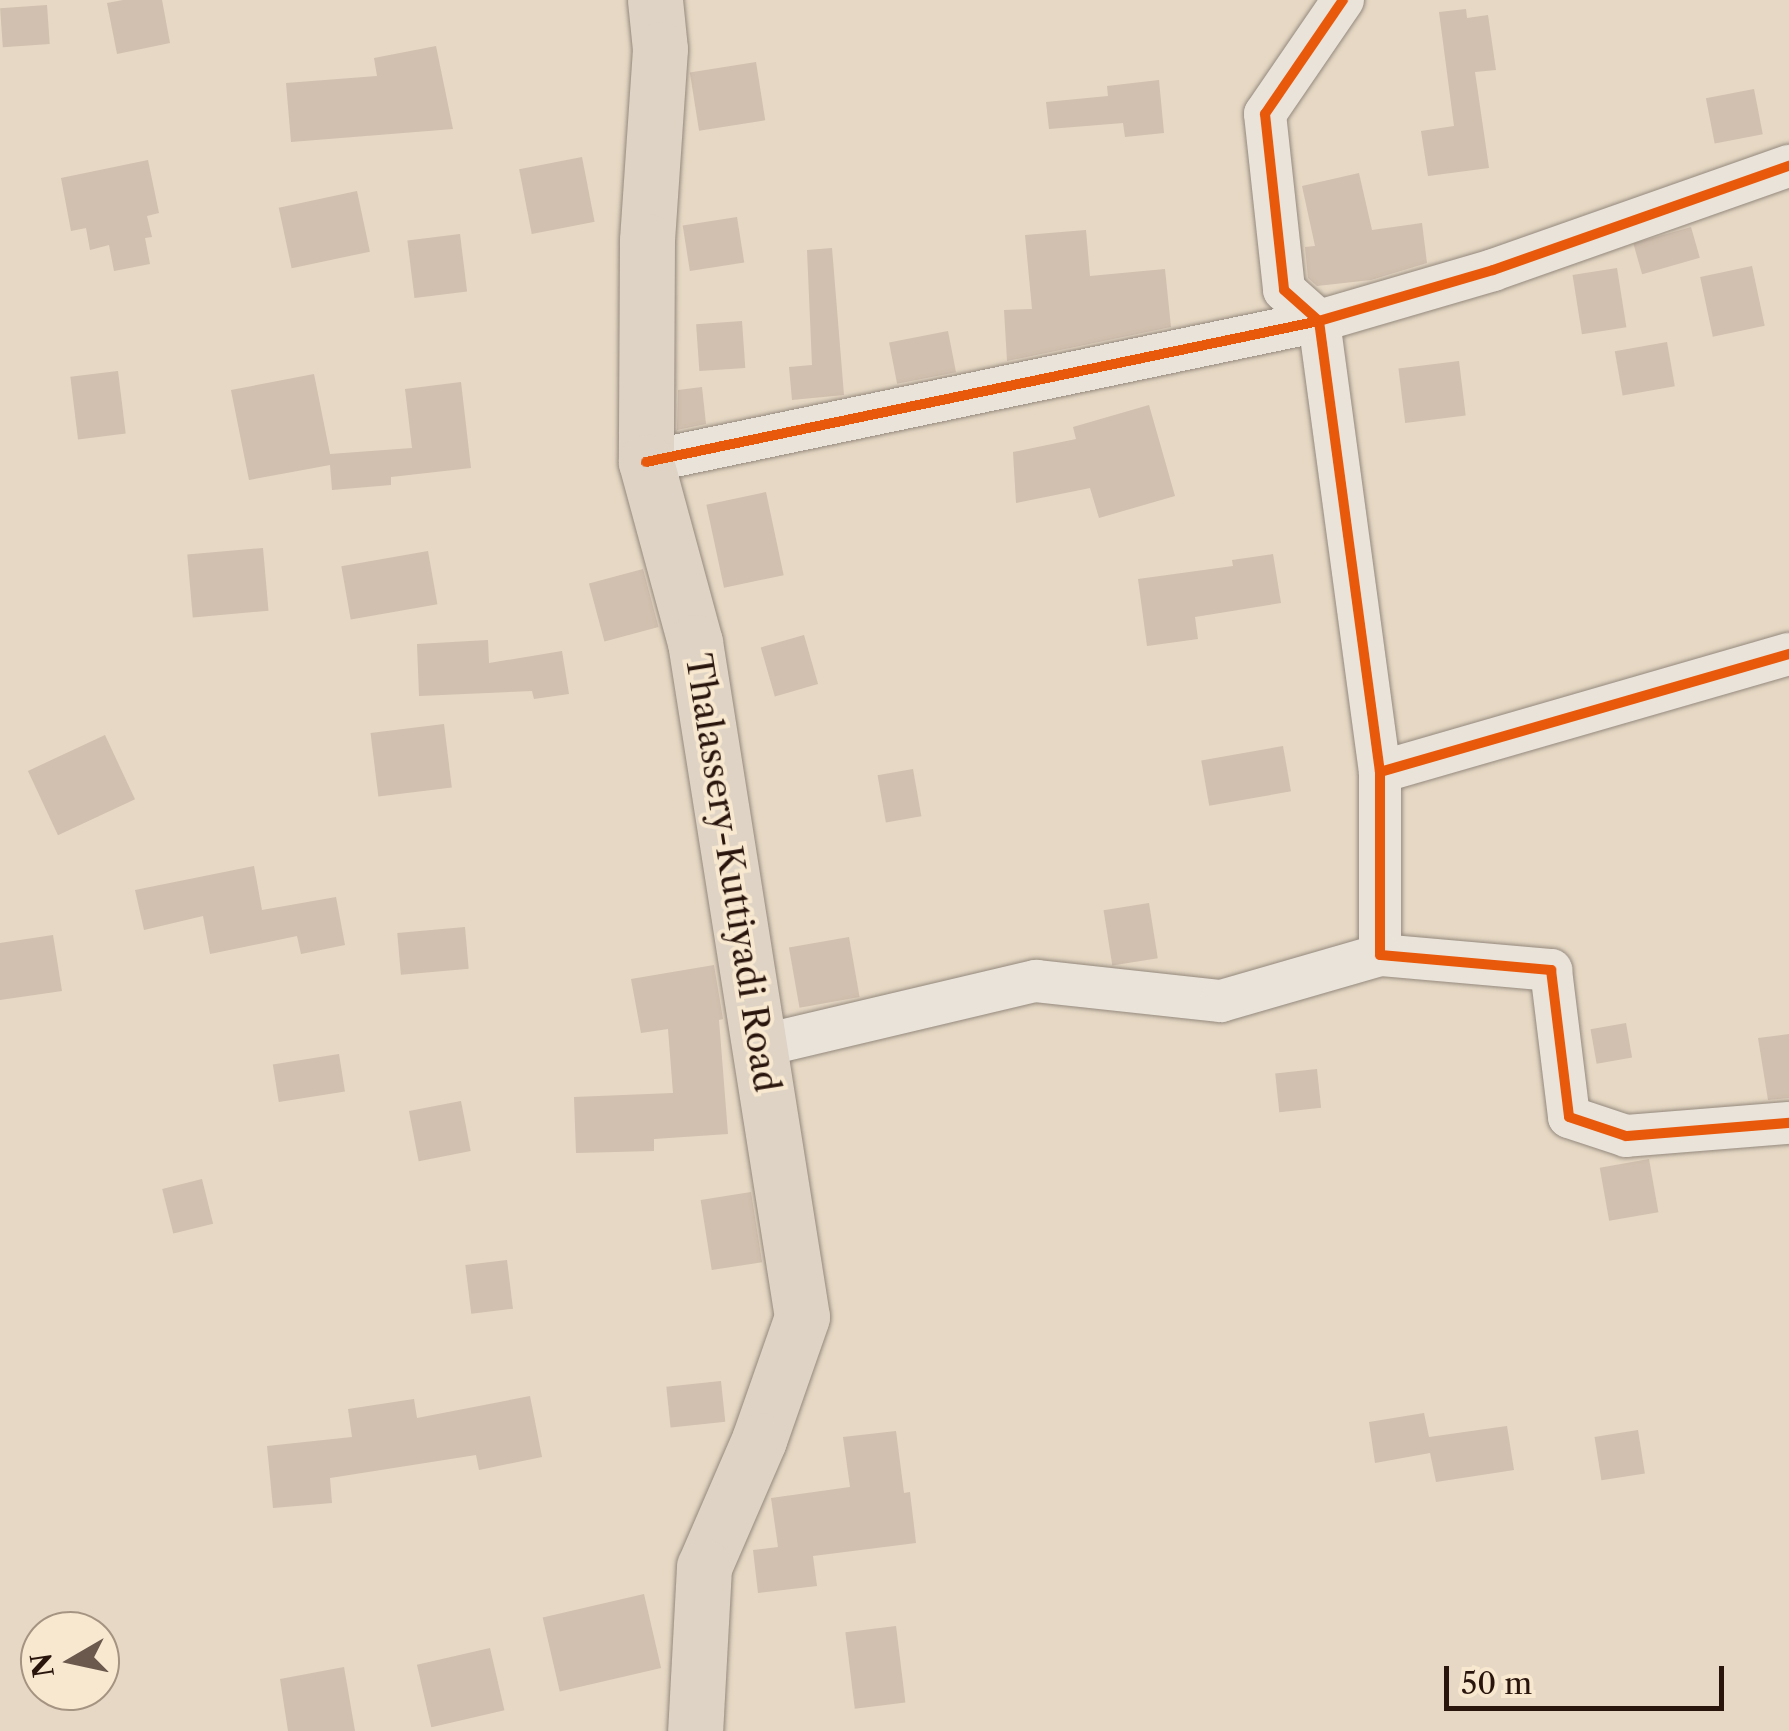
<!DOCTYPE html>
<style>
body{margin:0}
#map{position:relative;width:1789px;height:1731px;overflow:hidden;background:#e6d8c4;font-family:"Libre Caslon Text",serif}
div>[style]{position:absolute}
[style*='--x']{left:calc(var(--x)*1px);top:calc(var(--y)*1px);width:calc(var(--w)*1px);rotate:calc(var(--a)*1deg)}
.building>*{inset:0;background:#d1bfaf;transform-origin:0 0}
.roads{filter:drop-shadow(0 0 2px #94897d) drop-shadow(0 0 2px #94897d)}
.minor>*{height:42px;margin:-21px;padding:0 21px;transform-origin:21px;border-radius:21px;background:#eae3d9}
.major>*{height:55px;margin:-27.5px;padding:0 27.5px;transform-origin:27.5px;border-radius:27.5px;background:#ded3c4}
.cycleway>*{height:10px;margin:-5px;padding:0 5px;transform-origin:5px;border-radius:5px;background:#e8590c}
span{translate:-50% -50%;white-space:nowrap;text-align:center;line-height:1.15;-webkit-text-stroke:8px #f8e8d0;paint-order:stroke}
.street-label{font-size:35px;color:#2a150d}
.north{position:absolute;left:20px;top:1611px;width:100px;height:100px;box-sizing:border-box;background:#f8e8d0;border:2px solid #a69482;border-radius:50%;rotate:261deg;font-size:28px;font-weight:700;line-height:40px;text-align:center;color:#2a150d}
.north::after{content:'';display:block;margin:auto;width:35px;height:45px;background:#6c594d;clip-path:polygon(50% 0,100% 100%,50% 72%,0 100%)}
.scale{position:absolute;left:1444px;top:1666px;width:280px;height:45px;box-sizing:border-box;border:5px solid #2a150d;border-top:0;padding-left:12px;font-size:30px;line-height:35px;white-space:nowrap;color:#2a150d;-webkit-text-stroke:8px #f8e8d0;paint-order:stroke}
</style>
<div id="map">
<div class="building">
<i style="clip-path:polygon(123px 0,162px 0,170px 43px,117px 54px,107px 3px)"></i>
<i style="left:47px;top:5px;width:39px;height:47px;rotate:86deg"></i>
<i style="clip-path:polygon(1466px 9px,1467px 18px,1488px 15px,1496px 70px,1475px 72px,1489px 168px,1428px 176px,1421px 131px,1454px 126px,1439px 12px)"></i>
<i style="clip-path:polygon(436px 46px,453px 129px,291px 142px,286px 83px,377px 76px,374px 58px)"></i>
<i style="left:756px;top:62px;width:59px;height:67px;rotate:81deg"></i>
<i style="clip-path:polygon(1159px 80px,1164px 133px,1125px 137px,1123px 123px,1049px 129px,1046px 102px,1108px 96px,1107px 86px)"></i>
<i style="left:1754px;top:89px;width:46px;height:49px;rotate:79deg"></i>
<i style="left:582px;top:157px;width:66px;height:64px;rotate:79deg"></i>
<i style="clip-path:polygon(148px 160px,159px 213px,147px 216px,152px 237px,145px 238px,150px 264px,114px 271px,109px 245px,90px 250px,86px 228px,71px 231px,61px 178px)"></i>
<i style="clip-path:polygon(1359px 173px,1372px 230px,1422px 223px,1427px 263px,1371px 280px,1317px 286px,1308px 278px,1305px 247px,1315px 246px,1302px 186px)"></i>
<i style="left:357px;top:191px;width:62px;height:80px;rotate:78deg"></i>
<i style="left:737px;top:217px;width:46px;height:55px;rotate:81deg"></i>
<i style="left:1691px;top:227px;width:32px;height:60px;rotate:74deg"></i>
<i style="clip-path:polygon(1086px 230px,1090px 276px,1165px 269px,1171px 327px,1007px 361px,1004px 310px,1032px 309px,1025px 235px)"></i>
<i style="left:460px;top:234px;width:58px;height:53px;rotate:83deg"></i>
<i style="clip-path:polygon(832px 248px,844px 395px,792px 400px,789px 367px,812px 365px,807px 250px)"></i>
<i style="left:1752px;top:266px;width:61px;height:53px;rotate:78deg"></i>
<i style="left:1617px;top:268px;width:60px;height:45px;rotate:81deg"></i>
<i style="left:742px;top:321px;width:47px;height:46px;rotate:86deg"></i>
<i style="left:948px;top:331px;width:42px;height:60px;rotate:79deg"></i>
<i style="left:1667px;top:342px;width:45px;height:53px;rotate:80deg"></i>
<i style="left:1459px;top:361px;width:55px;height:61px;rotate:83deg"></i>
<i style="left:118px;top:371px;width:63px;height:48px;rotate:83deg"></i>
<i style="clip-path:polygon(314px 374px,330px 454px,412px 448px,405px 389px,461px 382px,471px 468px,391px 477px,391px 485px,332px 490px,330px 465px,249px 480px,231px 390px)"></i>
<i style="clip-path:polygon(702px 387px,706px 424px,677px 430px,678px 390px)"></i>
<i style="clip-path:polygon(1149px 405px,1175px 496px,1099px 518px,1090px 488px,1016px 503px,1013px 452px,1076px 439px,1073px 427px)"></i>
<i style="left:766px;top:492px;width:85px;height:61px;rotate:78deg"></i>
<i style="left:263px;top:548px;width:63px;height:76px;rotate:85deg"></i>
<i style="left:428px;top:551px;width:54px;height:88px;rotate:80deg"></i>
<i style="clip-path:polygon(1273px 554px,1281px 603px,1195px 617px,1198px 639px,1147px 646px,1138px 579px,1233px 566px,1232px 560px)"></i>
<i style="left:643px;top:569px;width:60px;height:56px;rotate:75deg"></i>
<i style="left:804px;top:635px;width:51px;height:45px;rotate:74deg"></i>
<i style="clip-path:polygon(488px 640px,489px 663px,562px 651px,569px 694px,534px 699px,532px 691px,419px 696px,417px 644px)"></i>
<i style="left:444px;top:724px;width:64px;height:74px;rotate:83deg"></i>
<i style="left:105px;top:735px;width:71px;height:85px;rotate:65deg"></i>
<i style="left:1283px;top:746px;width:46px;height:83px;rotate:80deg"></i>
<i style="left:913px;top:769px;width:48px;height:36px;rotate:80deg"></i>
<i style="clip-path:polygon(254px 866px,262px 910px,336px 897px,345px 945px,301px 954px,297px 936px,210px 954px,203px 916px,144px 930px,135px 890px)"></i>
<i style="left:1149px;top:903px;width:56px;height:46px;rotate:81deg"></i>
<i style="left:465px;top:927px;width:42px;height:68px;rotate:85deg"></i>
<i style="clip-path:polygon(53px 935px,62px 991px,0 1000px,0 943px)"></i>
<i style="left:849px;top:937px;width:61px;height:61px;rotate:80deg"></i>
<i style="clip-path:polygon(714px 965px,723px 1019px,719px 1020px,728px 1134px,654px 1139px,654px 1151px,576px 1153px,574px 1097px,673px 1093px,668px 1029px,641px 1033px,631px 979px)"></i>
<i style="left:1626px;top:1023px;width:35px;height:36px;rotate:80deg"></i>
<i style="clip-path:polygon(1789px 1034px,1789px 1098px,1768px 1100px,1758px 1038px)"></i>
<i style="left:339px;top:1054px;width:38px;height:67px;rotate:81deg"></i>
<i style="left:1317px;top:1069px;width:39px;height:42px;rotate:84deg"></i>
<i style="left:461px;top:1101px;width:51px;height:53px;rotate:79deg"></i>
<i style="left:1649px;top:1159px;width:54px;height:50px;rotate:80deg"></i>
<i style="left:202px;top:1179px;width:46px;height:41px;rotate:76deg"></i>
<i style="left:751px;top:1192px;width:71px;height:51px;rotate:81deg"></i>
<i style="left:507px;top:1260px;width:49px;height:42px;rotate:83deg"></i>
<i style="left:721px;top:1381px;width:41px;height:55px;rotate:84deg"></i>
<i style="clip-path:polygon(530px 1396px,542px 1457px,479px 1470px,476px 1455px,330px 1478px,332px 1503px,273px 1508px,267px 1446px,352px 1437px,348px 1409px,414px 1399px,417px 1418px)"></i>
<i style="clip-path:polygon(1424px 1413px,1429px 1437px,1507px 1426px,1514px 1470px,1436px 1482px,1430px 1453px,1375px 1463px,1369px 1422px)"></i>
<i style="left:1638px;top:1430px;width:44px;height:44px;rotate:81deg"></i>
<i style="clip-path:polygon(896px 1431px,904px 1493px,910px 1492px,916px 1543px,813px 1556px,817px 1586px,758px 1593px,753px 1550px,778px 1547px,771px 1498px,850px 1487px,843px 1437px)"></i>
<i style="left:644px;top:1594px;width:76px;height:104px;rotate:77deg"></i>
<i style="left:896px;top:1626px;width:77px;height:51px;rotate:83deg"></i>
<i style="left:490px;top:1648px;width:64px;height:75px;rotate:77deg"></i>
<i style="clip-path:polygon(344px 1667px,355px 1731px,288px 1731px,280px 1679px)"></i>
</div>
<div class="roads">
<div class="minor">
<i style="--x:1343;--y:0;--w:138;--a:124.4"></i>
<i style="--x:1265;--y:114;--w:177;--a:83.8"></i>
<i style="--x:1284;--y:290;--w:47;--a:41.5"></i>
<i style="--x:1319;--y:321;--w:455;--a:82.3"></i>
<i style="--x:1380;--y:772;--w:426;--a:-16.1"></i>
<i style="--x:646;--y:462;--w:688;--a:-11.83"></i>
<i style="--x:1319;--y:321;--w:181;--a:-16.3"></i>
<i style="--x:1493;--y:270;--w:314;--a:-19.4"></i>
<i style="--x:1380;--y:772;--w:183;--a:90"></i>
<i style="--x:1380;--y:955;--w:172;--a:5"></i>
<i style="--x:1551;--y:970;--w:148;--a:83"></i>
<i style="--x:1569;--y:1117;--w:60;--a:18.4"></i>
<i style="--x:1626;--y:1136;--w:164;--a:-4.6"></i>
<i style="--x:760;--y:1046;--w:284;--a:-13.3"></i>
<i style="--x:1036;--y:981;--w:186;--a:6.2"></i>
<i style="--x:1221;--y:1001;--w:166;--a:-16.1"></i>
</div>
<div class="major">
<i style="--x:655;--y:0;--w:49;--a:84.2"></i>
<i style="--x:660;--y:49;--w:192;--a:93.9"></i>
<i style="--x:647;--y:241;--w:221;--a:90.3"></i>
<i style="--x:646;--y:462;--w:187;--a:74.8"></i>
<i style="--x:695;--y:642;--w:683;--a:80.99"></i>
<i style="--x:802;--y:1317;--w:130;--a:109.3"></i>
<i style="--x:759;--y:1440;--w:138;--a:113.4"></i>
<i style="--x:704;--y:1567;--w:164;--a:93.1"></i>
</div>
</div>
<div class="cycleway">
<i style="--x:1343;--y:0;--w:138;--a:124.4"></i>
<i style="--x:1265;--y:114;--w:177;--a:83.8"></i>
<i style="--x:1284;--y:290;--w:47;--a:41.5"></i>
<i style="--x:1319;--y:321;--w:455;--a:82.3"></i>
<i style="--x:1380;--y:772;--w:426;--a:-16.1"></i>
<i style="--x:646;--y:462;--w:688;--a:-11.83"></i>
<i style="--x:1319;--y:321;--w:181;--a:-16.3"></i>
<i style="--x:1493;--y:270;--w:314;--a:-19.4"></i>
<i style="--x:1380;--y:772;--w:183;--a:90"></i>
<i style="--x:1380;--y:955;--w:172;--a:5"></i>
<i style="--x:1551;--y:970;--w:148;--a:83"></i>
<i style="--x:1569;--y:1117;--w:60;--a:18.4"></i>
<i style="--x:1626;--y:1136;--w:164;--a:-4.6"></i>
</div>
<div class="street-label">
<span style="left:732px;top:873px;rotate:81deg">Thalassery-Kuttiyadi Road</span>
</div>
<div class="north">N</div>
<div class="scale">50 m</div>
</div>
